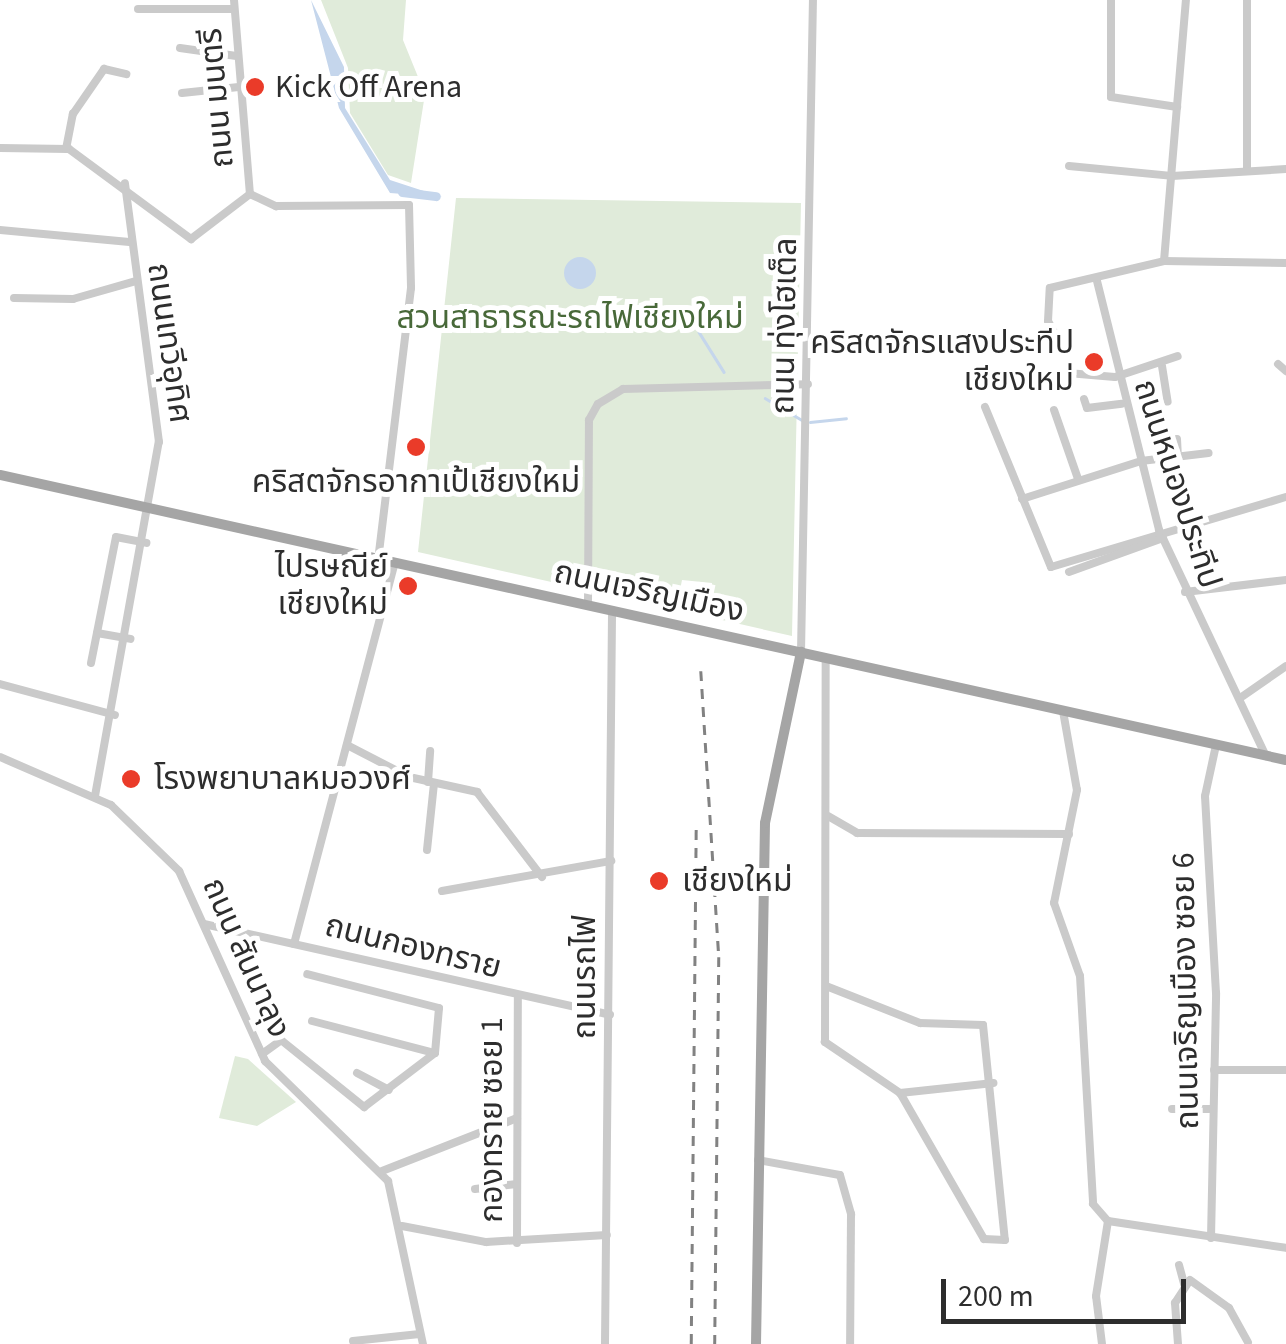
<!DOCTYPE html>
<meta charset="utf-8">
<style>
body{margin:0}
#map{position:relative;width:1286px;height:1344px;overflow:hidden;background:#fff;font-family:"Source Sans 3","Noto Sans Thai",sans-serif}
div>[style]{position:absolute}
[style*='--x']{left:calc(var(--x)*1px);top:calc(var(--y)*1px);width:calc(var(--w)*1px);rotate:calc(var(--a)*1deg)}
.green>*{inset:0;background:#e0ebda}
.water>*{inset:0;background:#c5d6ec}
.round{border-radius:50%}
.stream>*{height:2.5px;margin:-1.25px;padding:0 1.25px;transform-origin:1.25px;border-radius:1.25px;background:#c5d6ec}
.canal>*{height:9px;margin:-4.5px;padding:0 4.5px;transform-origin:4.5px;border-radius:4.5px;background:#c5d6ec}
.minor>*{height:8px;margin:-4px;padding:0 4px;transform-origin:4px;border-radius:4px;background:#cacaca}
.major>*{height:10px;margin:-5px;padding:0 5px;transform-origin:5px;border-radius:5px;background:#a5a5a5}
.rail>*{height:2.5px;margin-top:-1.25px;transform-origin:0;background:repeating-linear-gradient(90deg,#828282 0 10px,transparent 0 18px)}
.dots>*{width:28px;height:28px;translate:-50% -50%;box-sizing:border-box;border:5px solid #fff;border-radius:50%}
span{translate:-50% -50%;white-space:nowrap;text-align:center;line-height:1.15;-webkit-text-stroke:10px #fff;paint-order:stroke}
.poi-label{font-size:32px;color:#2d2d2d}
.left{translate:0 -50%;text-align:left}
.right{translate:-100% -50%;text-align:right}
.street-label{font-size:32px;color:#2d2d2d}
.park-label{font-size:32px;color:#486939}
.scale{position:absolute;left:941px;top:1279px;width:245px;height:45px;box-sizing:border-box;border:5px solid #2d2d2d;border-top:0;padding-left:12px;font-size:30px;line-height:35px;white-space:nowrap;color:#2d2d2d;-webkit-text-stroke:8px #fff;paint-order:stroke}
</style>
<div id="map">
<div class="green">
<i style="clip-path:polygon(321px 0,406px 0,403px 40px,425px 94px,411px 183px,388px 175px,350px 113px,348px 68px)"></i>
<i style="clip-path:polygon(456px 198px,801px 203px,792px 636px,709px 617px,712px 583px,682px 580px,676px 610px,418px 552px)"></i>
<i style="clip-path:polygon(235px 1056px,248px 1059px,296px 1102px,257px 1126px,219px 1118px)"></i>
</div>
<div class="water">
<i style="clip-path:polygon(311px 0,344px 67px,345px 108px,390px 180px,442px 197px,390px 193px,339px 108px)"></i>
<i class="round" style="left:564px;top:257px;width:32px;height:32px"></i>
</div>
<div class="stream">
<i style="--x:699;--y:332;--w:47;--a:58"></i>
<i style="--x:765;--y:398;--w:43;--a:30.7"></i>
<i style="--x:810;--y:422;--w:36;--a:-6"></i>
</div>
<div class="canal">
<i style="--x:402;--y:192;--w:34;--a:7"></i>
</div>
<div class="minor">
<i style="--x:234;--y:0;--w:195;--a:85.3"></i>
<i style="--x:1111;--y:0;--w:97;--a:90"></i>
<i style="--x:1111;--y:97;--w:67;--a:8.6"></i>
<i style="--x:1247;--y:0;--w:171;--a:90"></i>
<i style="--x:138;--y:9;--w:96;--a:0"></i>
<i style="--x:180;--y:48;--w:57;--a:8.1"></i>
<i style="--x:182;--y:93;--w:57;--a:-6"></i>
<i style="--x:0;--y:148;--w:69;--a:0.8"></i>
<i style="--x:69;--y:149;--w:152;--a:36.4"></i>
<i style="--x:191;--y:239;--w:74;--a:-37.3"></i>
<i style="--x:66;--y:149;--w:36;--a:-79"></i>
<i style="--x:73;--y:114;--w:55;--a:-55.4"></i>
<i style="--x:104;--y:69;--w:23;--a:13"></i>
<i style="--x:1069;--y:166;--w:103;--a:5.5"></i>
<i style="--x:1172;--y:176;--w:114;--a:-3.5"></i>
<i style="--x:250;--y:194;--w:29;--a:25"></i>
<i style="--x:276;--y:206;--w:133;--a:-0.4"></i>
<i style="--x:409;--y:205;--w:83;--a:88.6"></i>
<i style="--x:411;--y:288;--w:273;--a:96.9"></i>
<i style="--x:0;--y:230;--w:130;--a:5.3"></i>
<i style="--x:1164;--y:261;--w:262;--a:-85.2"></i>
<i style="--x:1097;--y:281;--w:257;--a:76"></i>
<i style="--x:1159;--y:530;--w:250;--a:64.7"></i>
<i style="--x:14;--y:298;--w:59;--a:1"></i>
<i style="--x:73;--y:299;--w:66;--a:-15.9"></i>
<i style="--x:1048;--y:348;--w:13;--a:-48"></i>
<i style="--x:1057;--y:338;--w:19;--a:-118"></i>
<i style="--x:1048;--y:321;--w:33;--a:-87"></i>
<i style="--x:1050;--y:288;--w:117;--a:-13.3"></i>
<i style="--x:1164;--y:261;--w:122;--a:0.9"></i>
<i style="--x:1278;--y:364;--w:11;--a:41"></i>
<i style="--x:1162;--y:366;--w:36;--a:81"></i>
<i style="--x:1056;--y:372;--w:59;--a:4.8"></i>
<i style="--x:1115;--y:377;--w:66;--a:-18.4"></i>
<i style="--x:1084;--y:399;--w:9;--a:72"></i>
<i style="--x:1087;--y:408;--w:35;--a:-7"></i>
<i style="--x:985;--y:407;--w:173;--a:67.6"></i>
<i style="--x:1051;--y:567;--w:245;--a:-16.6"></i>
<i style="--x:1054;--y:410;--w:73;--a:70.8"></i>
<i style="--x:1177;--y:439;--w:17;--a:87"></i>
<i style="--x:1022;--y:499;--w:125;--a:-17.7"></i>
<i style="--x:1141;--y:461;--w:68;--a:-6.7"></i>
<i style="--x:1069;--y:572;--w:100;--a:-19.9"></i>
<i style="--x:1185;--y:592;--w:102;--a:-6.8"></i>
<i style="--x:588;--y:605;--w:185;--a:-89.7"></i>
<i style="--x:589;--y:420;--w:18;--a:-61"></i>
<i style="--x:598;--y:404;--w:29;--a:-31"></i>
<i style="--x:623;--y:389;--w:185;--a:-1.5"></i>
<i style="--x:97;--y:633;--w:34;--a:10"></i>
<i style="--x:801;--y:652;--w:652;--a:-88.95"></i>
<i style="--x:91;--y:663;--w:128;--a:-78.8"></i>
<i style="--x:116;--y:537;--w:31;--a:11"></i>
<i style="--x:0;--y:684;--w:119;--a:15.1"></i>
<i style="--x:1243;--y:696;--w:52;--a:-34.9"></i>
<i style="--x:1063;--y:711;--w:80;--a:80"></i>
<i style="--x:1077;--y:790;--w:115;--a:101.5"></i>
<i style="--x:1054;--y:903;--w:77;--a:70.4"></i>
<i style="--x:1080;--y:976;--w:228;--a:86.7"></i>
<i style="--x:1093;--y:1204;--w:23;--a:49"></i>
<i style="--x:347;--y:745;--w:70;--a:27.3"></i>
<i style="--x:409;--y:777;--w:70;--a:12.4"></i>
<i style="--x:477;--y:792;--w:107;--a:52.6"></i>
<i style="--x:0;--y:757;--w:121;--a:23.4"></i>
<i style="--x:111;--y:805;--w:95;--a:44.1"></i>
<i style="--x:179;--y:871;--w:209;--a:65.6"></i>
<i style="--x:265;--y:1061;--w:172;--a:44.3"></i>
<i style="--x:388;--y:1181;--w:167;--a:77.9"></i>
<i style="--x:428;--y:782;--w:31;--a:-86"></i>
<i style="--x:95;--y:796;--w:360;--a:-79.8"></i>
<i style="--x:159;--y:442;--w:261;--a:-97.5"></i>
<i style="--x:828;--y:816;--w:34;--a:30"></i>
<i style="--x:857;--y:833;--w:212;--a:0.3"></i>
<i style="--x:427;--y:850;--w:67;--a:-84"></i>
<i style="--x:442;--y:891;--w:172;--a:-10.1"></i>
<i style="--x:204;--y:924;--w:416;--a:12.6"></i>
<i style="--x:294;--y:944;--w:395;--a:-75.2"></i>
<i style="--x:826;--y:986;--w:101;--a:21.5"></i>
<i style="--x:920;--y:1023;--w:63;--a:1.8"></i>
<i style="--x:983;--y:1025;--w:216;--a:84.2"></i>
<i style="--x:1005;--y:1240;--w:21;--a:-177"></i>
<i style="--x:984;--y:1239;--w:168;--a:-119.9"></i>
<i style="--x:900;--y:1093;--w:91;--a:-145.8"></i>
<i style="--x:825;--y:1042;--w:384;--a:-89.9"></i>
<i style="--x:312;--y:1021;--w:127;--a:14.6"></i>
<i style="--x:262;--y:1054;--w:24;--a:-36"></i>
<i style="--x:281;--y:1040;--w:107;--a:38.9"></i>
<i style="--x:364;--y:1107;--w:89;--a:-37.3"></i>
<i style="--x:435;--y:1053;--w:45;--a:-84.9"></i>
<i style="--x:439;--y:1008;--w:136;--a:-165.6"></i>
<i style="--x:1214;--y:1070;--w:72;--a:0"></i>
<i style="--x:357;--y:1073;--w:36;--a:28"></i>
<i style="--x:900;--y:1093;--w:94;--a:-6.1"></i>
<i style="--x:1172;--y:1109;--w:40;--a:0"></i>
<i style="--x:758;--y:1160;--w:83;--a:10.4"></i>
<i style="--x:840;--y:1175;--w:41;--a:74.2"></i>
<i style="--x:851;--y:1214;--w:130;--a:90.4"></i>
<i style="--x:382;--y:1171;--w:145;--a:-21.4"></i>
<i style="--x:475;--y:1189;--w:42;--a:-6.8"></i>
<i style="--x:1108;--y:1221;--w:180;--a:8.6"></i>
<i style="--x:402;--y:1226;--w:86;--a:10.8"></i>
<i style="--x:486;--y:1242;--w:121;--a:-3.3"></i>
<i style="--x:1211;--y:1238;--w:245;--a:-88.8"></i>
<i style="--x:1216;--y:993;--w:197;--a:-93.2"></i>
<i style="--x:1205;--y:796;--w:52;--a:-77.8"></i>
<i style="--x:517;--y:1243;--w:245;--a:-89.8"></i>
<i style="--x:1179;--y:1265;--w:20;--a:75"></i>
<i style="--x:353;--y:1341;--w:67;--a:-6"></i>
<i style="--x:605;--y:1344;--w:734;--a:-89.45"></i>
<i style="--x:1102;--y:1344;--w:48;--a:-97.1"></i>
<i style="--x:1096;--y:1296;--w:76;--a:-80.9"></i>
<i style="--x:1178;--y:1344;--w:41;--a:-94.2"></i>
<i style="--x:1175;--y:1303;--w:27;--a:-57"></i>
<i style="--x:1190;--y:1280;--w:48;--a:35.7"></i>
<i style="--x:1229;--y:1308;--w:39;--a:61"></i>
</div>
<div class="major">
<i style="--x:0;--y:475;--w:1317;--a:12.5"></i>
<i style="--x:756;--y:1344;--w:521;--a:-89.01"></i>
<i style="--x:765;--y:823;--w:175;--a:-78.1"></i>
</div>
<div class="rail">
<i style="--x:701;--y:671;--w:287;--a:86.4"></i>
<i style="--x:719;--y:957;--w:387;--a:90.6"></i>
<i style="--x:691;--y:1344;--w:520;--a:-89.45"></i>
</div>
<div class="dots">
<i style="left:255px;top:87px;background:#ea3b29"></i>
<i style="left:1094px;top:362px;background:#ea3b29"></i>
<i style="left:416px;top:447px;background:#ea3b29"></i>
<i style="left:408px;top:586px;background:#ea3b29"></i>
<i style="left:131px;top:779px;background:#ea3b29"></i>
<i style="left:659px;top:881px;background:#ea3b29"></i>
</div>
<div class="poi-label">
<span class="left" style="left:275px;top:87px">Kick Off Arena</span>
<span class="right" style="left:1074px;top:362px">คริสตจักรแสงประทีป<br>เชียงใหม่</span>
<span style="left:416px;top:482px">คริสตจักรอากาเป้เชียงใหม่</span>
<span class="right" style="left:388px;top:586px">ไปรษณีย์<br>เชียงใหม่</span>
<span class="left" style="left:154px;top:779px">โรงพยาบาลหมอวงศ์</span>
<span class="left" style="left:682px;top:881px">เชียงใหม่</span>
</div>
<div class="street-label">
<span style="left:217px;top:98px;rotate:-95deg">ถนน มนตรี</span>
<span style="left:785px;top:326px;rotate:-89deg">ถนน ทุ่งโฮเต็ล</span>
<span style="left:169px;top:343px;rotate:82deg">ถนนเทวีอุทิศ</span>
<span style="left:1177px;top:484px;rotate:72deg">ถนนหนองประทีป</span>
<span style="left:649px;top:592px;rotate:12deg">ถนนเจริญเมือง</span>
<span style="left:413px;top:947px;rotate:14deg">ถนนกองทราย</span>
<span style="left:246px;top:958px;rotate:66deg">ถนน สันนาลุง</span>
<span style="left:585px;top:977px;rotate:-90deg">ถนนรถไฟ</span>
<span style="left:1186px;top:991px;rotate:-91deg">ถนนเจริญเมือง ซอย 6</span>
<span style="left:492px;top:1120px;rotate:-90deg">กองทราย ซอย 1</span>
</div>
<div class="park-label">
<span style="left:570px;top:318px">สวนสาธารณะรถไฟเชียงใหม่</span>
</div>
<div class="scale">200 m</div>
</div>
